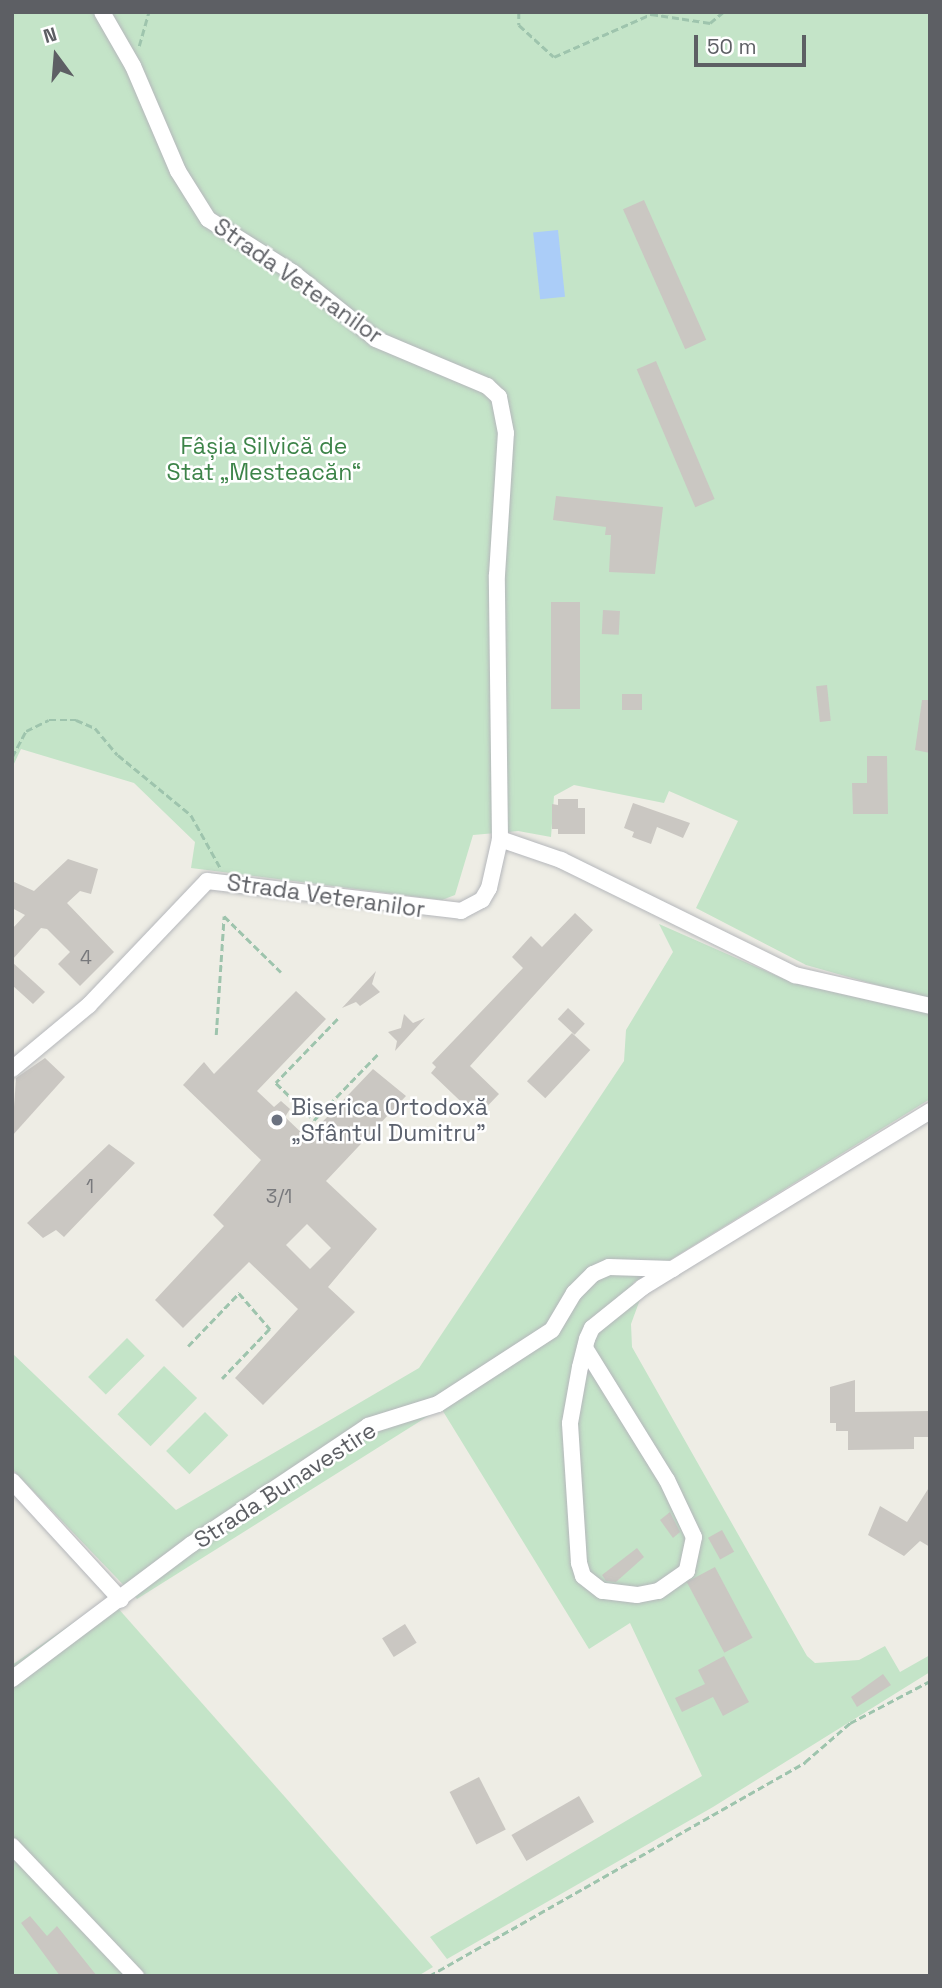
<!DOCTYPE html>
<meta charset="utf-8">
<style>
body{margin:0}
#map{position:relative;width:942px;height:1988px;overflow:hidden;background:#eeede5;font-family:"Space Grotesk",sans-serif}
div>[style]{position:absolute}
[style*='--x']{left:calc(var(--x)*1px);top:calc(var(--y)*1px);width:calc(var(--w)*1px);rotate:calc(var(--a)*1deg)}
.green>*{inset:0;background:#c4e4c8;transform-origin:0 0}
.water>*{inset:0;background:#abcdf8;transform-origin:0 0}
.building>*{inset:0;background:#cac7c2;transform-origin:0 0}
.path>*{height:2.5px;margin-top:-1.25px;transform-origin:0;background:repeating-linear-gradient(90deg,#9ec4ad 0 7px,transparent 0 10.5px)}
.roads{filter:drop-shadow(0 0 2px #b5b7bb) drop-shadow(0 0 2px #b5b7bb)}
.minor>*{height:16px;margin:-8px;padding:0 8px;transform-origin:8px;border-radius:8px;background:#fff}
.dots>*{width:19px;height:19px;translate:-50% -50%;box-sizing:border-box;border:4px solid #fff;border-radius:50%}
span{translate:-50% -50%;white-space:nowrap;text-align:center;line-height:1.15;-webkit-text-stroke:5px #fff;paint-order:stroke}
.number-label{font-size:19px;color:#78797c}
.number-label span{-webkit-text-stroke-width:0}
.street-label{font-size:23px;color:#5d5f64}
.park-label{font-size:23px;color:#3d8449}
.worship-label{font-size:23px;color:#5b616d}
.left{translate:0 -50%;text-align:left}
.frame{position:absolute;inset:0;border:14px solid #5d5f64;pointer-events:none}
.north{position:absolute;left:21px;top:21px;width:70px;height:70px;-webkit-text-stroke:5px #fff;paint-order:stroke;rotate:344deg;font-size:19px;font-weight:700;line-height:28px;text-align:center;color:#5d5f64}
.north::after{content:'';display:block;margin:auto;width:24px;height:32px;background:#5d5f64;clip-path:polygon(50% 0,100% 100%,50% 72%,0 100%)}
.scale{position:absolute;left:694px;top:35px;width:112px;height:32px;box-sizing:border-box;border:4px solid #5d5f64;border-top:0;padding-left:9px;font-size:21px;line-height:24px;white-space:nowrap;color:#5d5f64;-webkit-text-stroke:5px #fff;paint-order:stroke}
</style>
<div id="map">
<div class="green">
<i style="clip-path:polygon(12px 12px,930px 12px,930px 1000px,806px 965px,696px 908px,738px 821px,669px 791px,664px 803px,574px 785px,554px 796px,551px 837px,518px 831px,473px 835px,455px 895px,442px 900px,191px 868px,195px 842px,134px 783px,21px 749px,12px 768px)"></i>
<i style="clip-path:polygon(659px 924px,793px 983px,930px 1014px,930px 1099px,633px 1283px,642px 1294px,631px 1324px,632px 1347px,807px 1656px,815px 1663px,859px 1660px,885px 1646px,900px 1672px,930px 1655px,930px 1672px,713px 1807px,447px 1959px,430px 1937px,702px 1776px,630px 1623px,589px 1649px,441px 1408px,137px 1599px,12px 1469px,12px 1353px,176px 1510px,419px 1368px,624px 1061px,626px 1030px,673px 952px)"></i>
<i style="left:127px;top:1338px;width:25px;height:55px;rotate:45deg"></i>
<i style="left:164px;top:1366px;width:46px;height:67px;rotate:44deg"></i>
<i style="left:205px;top:1412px;width:33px;height:55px;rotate:45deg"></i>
<i style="clip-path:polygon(109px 1598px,285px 1797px,433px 1967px,418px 1976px,12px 1976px,12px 1665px)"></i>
</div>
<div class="water">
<i style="left:558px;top:230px;width:67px;height:25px;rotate:84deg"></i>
</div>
<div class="building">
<i style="left:644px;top:200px;width:153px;height:23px;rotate:66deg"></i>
<i style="left:656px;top:361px;width:150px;height:21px;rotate:67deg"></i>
<i style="clip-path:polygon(556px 496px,663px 507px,655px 574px,609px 572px,611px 535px,605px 535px,606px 527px,553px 520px)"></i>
<i style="left:551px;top:602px;width:29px;height:107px"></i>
<i style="left:603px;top:610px;width:17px;height:24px;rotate:3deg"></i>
<i style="left:827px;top:685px;width:36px;height:11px;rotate:84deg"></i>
<i style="left:622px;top:694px;width:20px;height:16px"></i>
<i style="clip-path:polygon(922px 700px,930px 700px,930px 753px,915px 750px)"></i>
<i style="clip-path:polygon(867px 756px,887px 756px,888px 814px,853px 814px,852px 783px,867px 783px)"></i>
<i style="clip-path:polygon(558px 799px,578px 799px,578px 808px,585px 808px,585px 834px,558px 834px,558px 829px,552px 829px,552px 804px,558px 805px)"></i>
<i style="clip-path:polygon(633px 803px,690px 823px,683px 838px,657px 827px,651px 844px,632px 837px,634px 832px,624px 828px)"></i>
<i style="clip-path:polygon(68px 859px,98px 869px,91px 894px,80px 891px,67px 903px,114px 952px,80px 986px,58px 964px,70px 952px,47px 929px,41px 928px,12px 960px,12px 929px,25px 915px,12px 908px,12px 881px,34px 891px)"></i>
<i style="clip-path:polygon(575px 913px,593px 930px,470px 1066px,499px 1094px,477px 1117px,431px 1073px,436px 1067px,432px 1063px,523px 968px,512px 957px,531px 936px,542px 947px)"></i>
<i style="clip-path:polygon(12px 962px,45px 992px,33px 1004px,12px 985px)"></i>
<i style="clip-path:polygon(376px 971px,372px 984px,380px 992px,360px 1006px,356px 1002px,342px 1008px)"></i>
<i style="clip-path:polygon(evenodd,296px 991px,326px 1019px,257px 1091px,274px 1107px,281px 1101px,290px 1109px,285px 1117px,307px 1138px,373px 1069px,406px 1096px,326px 1181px,377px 1229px,328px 1287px,355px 1312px,263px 1405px,235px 1378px,298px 1309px,249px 1262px,183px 1328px,155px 1300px,224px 1226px,213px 1215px,261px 1160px,183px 1085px,204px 1062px,214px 1074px,296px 991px,307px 1224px,331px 1248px,310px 1269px,286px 1245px,307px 1224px)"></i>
<i style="left:568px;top:1008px;width:23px;height:15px;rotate:43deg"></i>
<i style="clip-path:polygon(404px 1014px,413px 1023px,425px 1018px,395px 1051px,397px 1041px,388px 1032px,401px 1028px)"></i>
<i style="left:572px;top:1033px;width:25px;height:66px;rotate:43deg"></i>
<i style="clip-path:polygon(45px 1058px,65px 1077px,12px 1136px,16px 1078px)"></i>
<i style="clip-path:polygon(109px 1144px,135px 1163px,64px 1237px,56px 1230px,43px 1238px,27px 1223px)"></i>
<i style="clip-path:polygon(855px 1380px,855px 1412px,930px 1411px,930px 1437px,914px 1437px,914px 1449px,848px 1450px,848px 1431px,836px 1431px,836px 1423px,830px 1423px,830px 1387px)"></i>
<i style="clip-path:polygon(930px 1486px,930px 1547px,920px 1541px,904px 1556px,868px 1535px,880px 1506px,907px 1522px)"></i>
<i style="clip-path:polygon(670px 1512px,680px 1532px,673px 1538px,660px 1520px)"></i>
<i style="left:722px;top:1530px;width:25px;height:16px;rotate:61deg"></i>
<i style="clip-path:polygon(637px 1548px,644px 1557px,616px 1582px,606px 1581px,602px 1575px)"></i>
<i style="left:715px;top:1567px;width:80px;height:32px;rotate:62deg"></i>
<i style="left:405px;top:1624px;width:22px;height:27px;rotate:58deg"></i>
<i style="clip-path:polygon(724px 1656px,749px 1702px,723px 1716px,713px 1697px,682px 1712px,675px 1698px,705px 1684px,698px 1670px)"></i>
<i style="clip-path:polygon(883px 1674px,891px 1685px,857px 1707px,851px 1697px)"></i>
<i style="left:479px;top:1777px;width:59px;height:33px;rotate:63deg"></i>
<i style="left:579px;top:1796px;width:30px;height:78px;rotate:60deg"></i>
<i style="clip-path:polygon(30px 1916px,47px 1936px,57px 1926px,97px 1976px,60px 1976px,21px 1923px)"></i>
</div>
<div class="path">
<i style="--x:519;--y:12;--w:13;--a:90"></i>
<i style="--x:519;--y:25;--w:47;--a:42.4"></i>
<i style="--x:554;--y:57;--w:106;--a:-23.9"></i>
<i style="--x:651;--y:14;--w:60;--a:8.7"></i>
<i style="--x:710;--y:23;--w:17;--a:-40"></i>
<i style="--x:139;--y:46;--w:35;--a:-74"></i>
<i style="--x:12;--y:757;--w:30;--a:-62"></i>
<i style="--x:26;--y:731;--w:25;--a:-26"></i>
<i style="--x:49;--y:720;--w:27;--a:0"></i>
<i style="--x:76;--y:720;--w:21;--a:23"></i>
<i style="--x:95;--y:728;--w:35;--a:50"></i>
<i style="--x:118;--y:755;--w:94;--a:39.4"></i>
<i style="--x:191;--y:815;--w:60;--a:60.9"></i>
<i style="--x:338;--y:1019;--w:89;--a:134.1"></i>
<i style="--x:276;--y:1083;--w:53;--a:44.2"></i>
<i style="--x:314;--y:1120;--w:91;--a:-45.9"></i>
<i style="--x:216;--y:1035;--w:119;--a:-86.2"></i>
<i style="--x:224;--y:916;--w:80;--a:44.5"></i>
<i style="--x:188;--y:1346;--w:74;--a:-46.1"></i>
<i style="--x:239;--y:1293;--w:48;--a:49.3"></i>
<i style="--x:270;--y:1329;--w:69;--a:133.8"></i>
<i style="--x:429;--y:1976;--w:433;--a:-29.6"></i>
<i style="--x:805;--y:1762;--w:60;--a:-40.9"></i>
<i style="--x:850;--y:1723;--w:90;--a:-27.7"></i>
</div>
<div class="roads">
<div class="minor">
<i style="--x:500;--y:839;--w:65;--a:19"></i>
<i style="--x:561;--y:860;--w:261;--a:26.2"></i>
<i style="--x:795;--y:975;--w:139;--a:12.9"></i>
<i style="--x:12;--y:1069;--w:100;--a:-39.7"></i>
<i style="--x:89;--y:1005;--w:171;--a:-46.4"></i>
<i style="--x:207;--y:881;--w:256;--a:6.7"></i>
<i style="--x:461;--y:911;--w:24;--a:-28"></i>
<i style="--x:482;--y:900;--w:14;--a:-60"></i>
<i style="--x:489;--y:888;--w:50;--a:-77.3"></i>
<i style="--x:500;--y:839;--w:264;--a:-90.7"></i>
<i style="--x:497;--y:575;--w:142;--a:-86.4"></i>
<i style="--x:506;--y:433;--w:37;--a:-101"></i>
<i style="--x:499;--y:397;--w:16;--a:-137"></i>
<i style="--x:487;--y:386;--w:121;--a:-157.1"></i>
<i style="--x:376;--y:339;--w:107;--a:-141.4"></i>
<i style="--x:292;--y:272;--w:99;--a:-147.8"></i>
<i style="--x:208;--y:219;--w:57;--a:-122"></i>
<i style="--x:178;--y:171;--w:114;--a:-113.2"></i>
<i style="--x:133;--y:66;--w:62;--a:-119.9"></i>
<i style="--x:585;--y:1348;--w:155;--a:58.2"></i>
<i style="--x:667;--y:1480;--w:63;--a:64.7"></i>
<i style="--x:694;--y:1537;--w:35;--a:102"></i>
<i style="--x:687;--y:1571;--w:35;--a:145"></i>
<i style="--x:658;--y:1591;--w:21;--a:169"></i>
<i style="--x:637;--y:1595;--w:35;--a:-173"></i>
<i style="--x:602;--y:1591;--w:24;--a:-142"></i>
<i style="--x:583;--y:1576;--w:14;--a:-107"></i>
<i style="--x:579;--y:1563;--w:140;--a:-93.7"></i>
<i style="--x:570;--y:1423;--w:57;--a:-79.9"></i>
<i style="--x:580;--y:1367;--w:29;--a:-76"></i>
<i style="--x:587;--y:1339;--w:12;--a:-66"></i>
<i style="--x:592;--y:1328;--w:65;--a:-38.8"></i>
<i style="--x:643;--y:1287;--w:337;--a:-31.5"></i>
<i style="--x:12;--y:1481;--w:161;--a:47.5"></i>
<i style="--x:12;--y:1679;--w:225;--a:-36.9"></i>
<i style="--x:192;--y:1544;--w:212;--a:-33.8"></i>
<i style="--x:368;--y:1426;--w:73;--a:-17.4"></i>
<i style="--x:438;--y:1404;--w:136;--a:-33"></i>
<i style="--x:552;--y:1330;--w:43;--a:-59.3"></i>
<i style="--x:574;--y:1293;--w:27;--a:-45"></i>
<i style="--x:593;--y:1274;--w:17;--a:-24"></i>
<i style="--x:609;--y:1267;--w:64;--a:1.8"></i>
<i style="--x:12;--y:1846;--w:180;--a:46.4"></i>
</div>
</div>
<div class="dots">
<i style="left:277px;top:1120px;background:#6b7280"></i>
</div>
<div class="number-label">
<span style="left:86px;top:958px">4</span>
<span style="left:90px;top:1187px">1</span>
<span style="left:279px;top:1197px">3/1</span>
</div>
<div class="street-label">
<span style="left:298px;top:281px;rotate:35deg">Strada Veteranilor</span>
<span style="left:326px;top:896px;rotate:8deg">Strada Veteranilor</span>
<span style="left:285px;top:1485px;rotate:-33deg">Strada Bunavestire</span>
</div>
<div class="park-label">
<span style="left:264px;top:459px">Fâșia Silvică de<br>Stat „Mesteacăn“</span>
</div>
<div class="worship-label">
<span class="left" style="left:291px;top:1120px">Biserica Ortodoxă<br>„Sfântul Dumitru”</span>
</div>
<div class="frame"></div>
<div class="north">N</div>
<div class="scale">50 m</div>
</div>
